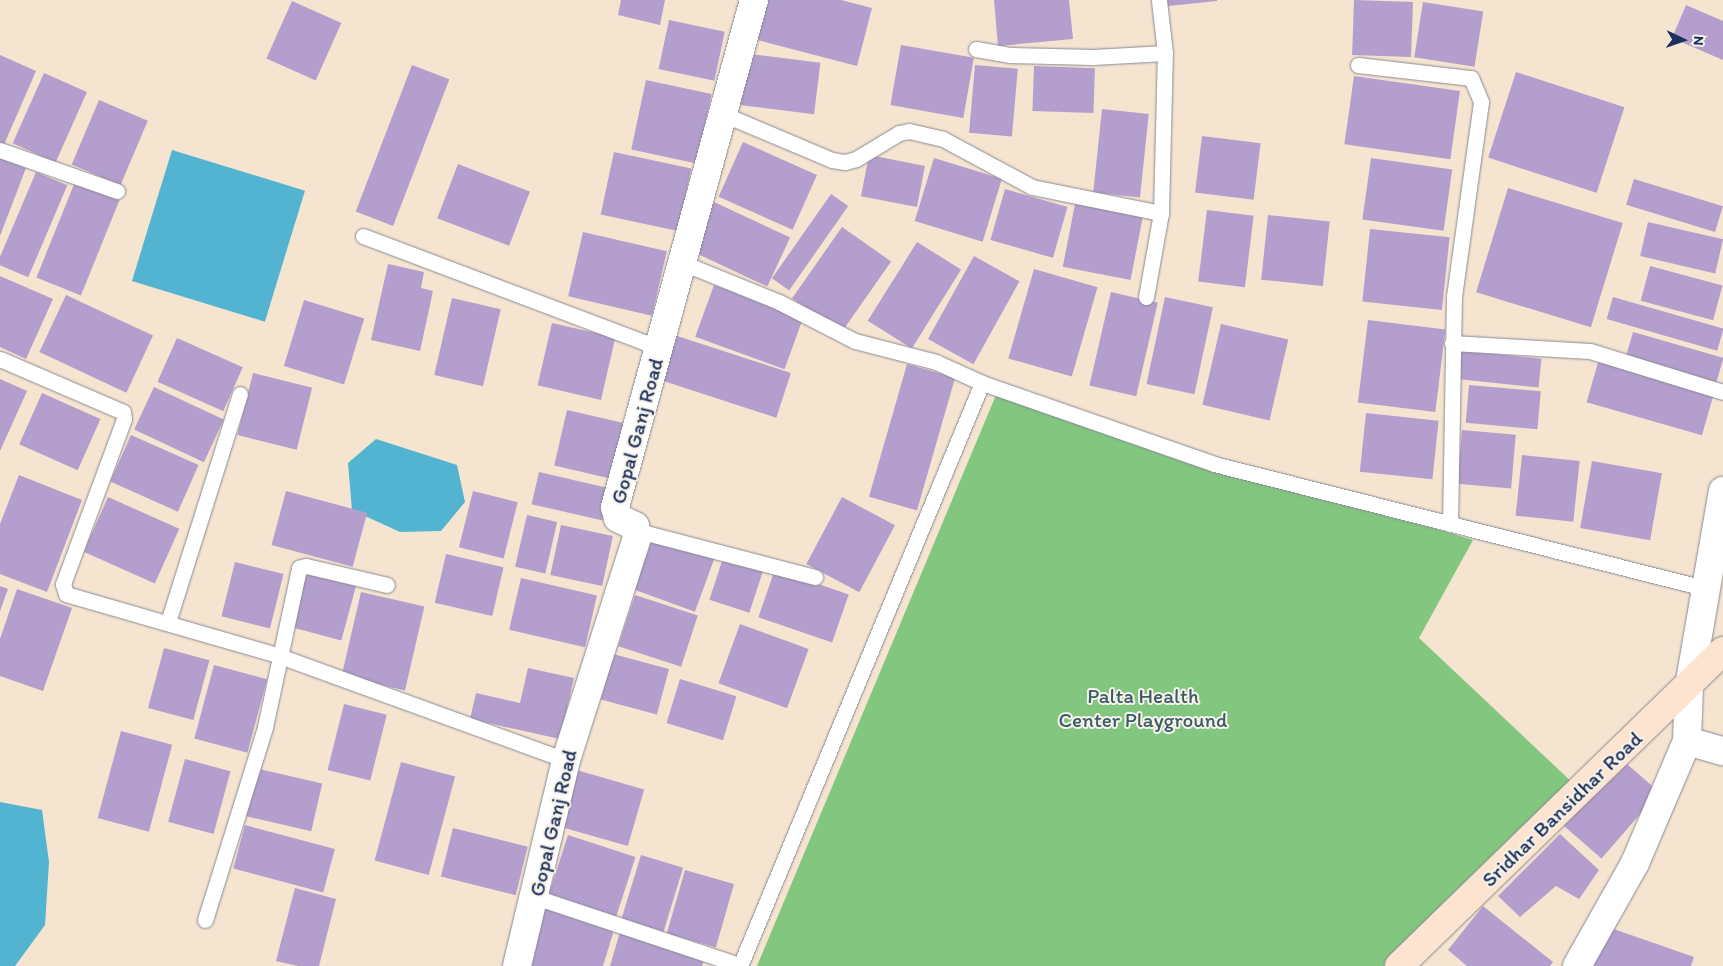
<!DOCTYPE html>
<style>
body{margin:0}
#map{position:relative;width:1723px;height:966px;overflow:hidden;background:#f5e4cf;font-family:Itim,sans-serif}
div>[style]{position:absolute}
[style*='--x']{left:calc(var(--x)*1px);top:calc(var(--y)*1px);width:calc(var(--w)*1px);rotate:calc(var(--a)*1deg)}
.green>*{inset:0;background:#82c680}
.water>*{inset:0;background:#52b4d0;transform-origin:0 0}
.building>*{inset:0;background:#b49ecd;transform-origin:0 0}
.roads{filter:drop-shadow(0 0 1px #888a96) drop-shadow(0 0 1px #888a96)}
.lane>*{height:15px;margin:-7.5px;padding:0 7.5px;transform-origin:7.5px;border-radius:7.5px;background:#fff}
.street>*{height:28px;margin:-14px;padding:0 14px;transform-origin:14px;border-radius:14px;background:#fff}
.secondary>*{height:28px;margin:-14px;padding:0 14px;transform-origin:14px;border-radius:14px;background:#fde4d1}
span{translate:-50% -50%;white-space:nowrap;text-align:center;line-height:1.15;-webkit-text-stroke:4px #f7f3e8;paint-order:stroke}
.street-label{font-size:21px;color:#1b2f5e}
.park-label{font-size:21px;color:#3a5c68}
.north{position:absolute;left:1658px;top:15px;width:50px;height:50px;-webkit-text-stroke:4px #f7f3e8;paint-order:stroke;rotate:93deg;font-size:14px;font-weight:700;line-height:20px;text-align:center;color:#1b2f5e}
.north::after{content:'';display:block;margin:auto;width:18px;height:22px;background:#1b2f5e;clip-path:polygon(50% 0,100% 100%,50% 72%,0 100%)}
</style>
<div id="map">
<div class="green">
<i style="clip-path:polygon(996px 395px,1473px 540px,1419px 638px,1576px 786px,1387px 966px,757px 966px)"></i>
</div>
<div class="water">
<i style="left:172px;top:150px;width:139px;height:137px;rotate:17deg"></i>
<i style="clip-path:polygon(376px 439px,457px 465px,465px 502px,441px 531px,400px 532px,352px 510px,348px 463px)"></i>
<i style="clip-path:polygon(0 802px,42px 810px,49px 862px,45px 925px,15px 966px,0 966px)"></i>
</div>
<div class="building">
<i style="clip-path:polygon(621px 0,665px 0,660px 25px,618px 15px)"></i>
<i style="clip-path:polygon(755px 0,841px 0,872px 8px,857px 66px,746px 37px)"></i>
<i style="clip-path:polygon(994px 0,1069px 0,1073px 39px,998px 46px)"></i>
<i style="clip-path:polygon(1167px 0,1217px 0,1217px 1px,1168px 6px)"></i>
<i style="left:1354px;top:0;width:59px;height:55px;rotate:2deg"></i>
<i style="left:292px;top:1px;width:54px;height:63px;rotate:24deg"></i>
<i style="left:1423px;top:2px;width:61px;height:56px;rotate:9deg"></i>
<i style="clip-path:polygon(1686px 5px,1723px 21px,1723px 60px,1672px 38px)"></i>
<i style="left:669px;top:20px;width:57px;height:50px;rotate:12deg"></i>
<i style="left:901px;top:45px;width:74px;height:61px;rotate:10deg"></i>
<i style="left:742px;top:53px;width:79px;height:52px;rotate:7deg"></i>
<i style="clip-path:polygon(0 55px,36px 71px,3px 147px,0 146px)"></i>
<i style="left:412px;top:65px;width:40px;height:157px;rotate:21deg"></i>
<i style="left:975px;top:65px;width:43px;height:68px;rotate:5deg"></i>
<i style="left:1034px;top:66px;width:61px;height:45px;rotate:2deg"></i>
<i style="left:1516px;top:72px;width:114px;height:90px;rotate:18deg"></i>
<i style="left:44px;top:73px;width:47px;height:77px;rotate:24deg"></i>
<i style="left:1354px;top:76px;width:107px;height:69px;rotate:8deg"></i>
<i style="left:646px;top:80px;width:67px;height:71px;rotate:12deg"></i>
<i style="left:99px;top:100px;width:53px;height:70px;rotate:23deg"></i>
<i style="left:1102px;top:109px;width:47px;height:84px;rotate:6deg"></i>
<i style="left:1202px;top:136px;width:59px;height:57px;rotate:7deg"></i>
<i style="left:743px;top:142px;width:81px;height:60px;rotate:24deg"></i>
<i style="left:614px;top:152px;width:79px;height:64px;rotate:12deg"></i>
<i style="left:869px;top:155px;width:57px;height:42px;rotate:11deg"></i>
<i style="clip-path:polygon(0 158px,26px 168px,0 236px)"></i>
<i style="left:934px;top:158px;width:71px;height:66px;rotate:17deg"></i>
<i style="left:1371px;top:158px;width:82px;height:62px;rotate:8deg"></i>
<i style="left:458px;top:164px;width:77px;height:58px;rotate:21deg"></i>
<i style="left:36px;top:172px;width:34px;height:100px;rotate:23deg"></i>
<i style="left:1634px;top:179px;width:93px;height:27px;rotate:17deg"></i>
<i style="left:75px;top:182px;width:48px;height:103px;rotate:22deg"></i>
<i style="left:1508px;top:188px;width:120px;height:109px;rotate:17deg"></i>
<i style="left:1005px;top:189px;width:65px;height:53px;rotate:16deg"></i>
<i style="left:831px;top:194px;width:21px;height:103px;rotate:35deg"></i>
<i style="left:714px;top:202px;width:84px;height:54px;rotate:25deg"></i>
<i style="left:1075px;top:204px;width:69px;height:64px;rotate:11deg"></i>
<i style="left:1207px;top:210px;width:47px;height:72px;rotate:7deg"></i>
<i style="left:1268px;top:215px;width:62px;height:65px;rotate:6deg"></i>
<i style="left:1648px;top:222px;width:77px;height:35px;rotate:13deg"></i>
<i style="left:842px;top:227px;width:60px;height:87px;rotate:35deg"></i>
<i style="left:1370px;top:229px;width:80px;height:73px;rotate:6deg"></i>
<i style="left:583px;top:232px;width:86px;height:66px;rotate:13deg"></i>
<i style="left:917px;top:242px;width:52px;height:93px;rotate:32deg"></i>
<i style="left:974px;top:256px;width:52px;height:95px;rotate:29deg"></i>
<i style="clip-path:polygon(388px 264px,424px 272px,421px 288px,433px 291px,420px 351px,371px 340px)"></i>
<i style="left:1650px;top:266px;width:75px;height:36px;rotate:15deg"></i>
<i style="left:1034px;top:269px;width:66px;height:93px;rotate:16deg"></i>
<i style="clip-path:polygon(0 276px,53px 299px,26px 359px,0 347px)"></i>
<i style="left:714px;top:285px;width:95px;height:55px;rotate:20deg"></i>
<i style="left:1111px;top:292px;width:48px;height:96px;rotate:13deg"></i>
<i style="left:66px;top:295px;width:96px;height:63px;rotate:25deg"></i>
<i style="left:1165px;top:297px;width:49px;height:89px;rotate:12deg"></i>
<i style="left:1613px;top:297px;width:115px;height:23px;rotate:16deg"></i>
<i style="left:452px;top:298px;width:50px;height:79px;rotate:13deg"></i>
<i style="left:304px;top:300px;width:63px;height:69px;rotate:17deg"></i>
<i style="left:1368px;top:320px;width:78px;height:83px;rotate:7deg"></i>
<i style="left:552px;top:323px;width:65px;height:64px;rotate:13deg"></i>
<i style="left:1221px;top:324px;width:69px;height:83px;rotate:13deg"></i>
<i style="left:1633px;top:332px;width:94px;height:26px;rotate:16deg"></i>
<i style="left:671px;top:334px;width:126px;height:47px;rotate:18deg"></i>
<i style="left:177px;top:338px;width:72px;height:48px;rotate:24deg"></i>
<i style="left:1458px;top:350px;width:84px;height:29px;rotate:6deg"></i>
<i style="left:1599px;top:359px;width:120px;height:45px;rotate:16deg"></i>
<i style="left:907px;top:364px;width:50px;height:138px;rotate:16deg"></i>
<i style="left:253px;top:373px;width:61px;height:64px;rotate:14deg"></i>
<i style="clip-path:polygon(0 379px,27px 391px,0 451px)"></i>
<i style="left:1469px;top:385px;width:72px;height:38px;rotate:5deg"></i>
<i style="left:154px;top:387px;width:77px;height:47px;rotate:25deg"></i>
<i style="left:42px;top:393px;width:64px;height:56px;rotate:24deg"></i>
<i style="left:567px;top:410px;width:65px;height:57px;rotate:13deg"></i>
<i style="left:1366px;top:413px;width:73px;height:59px;rotate:6deg"></i>
<i style="left:1462px;top:430px;width:54px;height:54px;rotate:5deg"></i>
<i style="left:131px;top:435px;width:74px;height:51px;rotate:24deg"></i>
<i style="left:1522px;top:455px;width:58px;height:61px;rotate:6deg"></i>
<i style="left:1592px;top:461px;width:71px;height:68px;rotate:10deg"></i>
<i style="left:539px;top:472px;width:73px;height:33px;rotate:13deg"></i>
<i style="clip-path:polygon(19px 475px,82px 500px,47px 592px,0 574px,0 524px)"></i>
<i style="left:286px;top:491px;width:84px;height:56px;rotate:15deg"></i>
<i style="left:473px;top:491px;width:46px;height:58px;rotate:14deg"></i>
<i style="left:108px;top:497px;width:78px;height:60px;rotate:24deg"></i>
<i style="left:842px;top:497px;width:60px;height:76px;rotate:28deg"></i>
<i style="left:527px;top:515px;width:31px;height:53px;rotate:13deg"></i>
<i style="left:561px;top:525px;width:53px;height:51px;rotate:12deg"></i>
<i style="left:653px;top:537px;width:65px;height:56px;rotate:20deg"></i>
<i style="left:446px;top:554px;width:59px;height:50px;rotate:13deg"></i>
<i style="left:723px;top:558px;width:42px;height:44px;rotate:18deg"></i>
<i style="left:235px;top:562px;width:50px;height:56px;rotate:14deg"></i>
<i style="left:775px;top:569px;width:78px;height:51px;rotate:19deg"></i>
<i style="left:302px;top:571px;width:56px;height:57px;rotate:15deg"></i>
<i style="left:521px;top:578px;width:78px;height:53px;rotate:13deg"></i>
<i style="clip-path:polygon(0 586px,8px 589px,0 611px)"></i>
<i style="clip-path:polygon(17px 589px,72px 608px,43px 691px,0 676px,0 639px)"></i>
<i style="left:361px;top:592px;width:65px;height:86px;rotate:13deg"></i>
<i style="left:635px;top:595px;width:66px;height:54px;rotate:18deg"></i>
<i style="left:740px;top:624px;width:73px;height:63px;rotate:20deg"></i>
<i style="left:164px;top:648px;width:47px;height:62px;rotate:15deg"></i>
<i style="left:613px;top:654px;width:58px;height:47px;rotate:15deg"></i>
<i style="left:214px;top:665px;width:55px;height:76px;rotate:15deg"></i>
<i style="clip-path:polygon(528px 668px,574px 678px,560px 739px,470px 719px,476px 693px,520px 703px)"></i>
<i style="left:680px;top:679px;width:59px;height:46px;rotate:17deg"></i>
<i style="left:344px;top:704px;width:44px;height:68px;rotate:14deg"></i>
<i style="left:121px;top:731px;width:53px;height:90px;rotate:15deg"></i>
<i style="left:1620px;top:758px;width:52px;height:88px;rotate:41deg"></i>
<i style="left:185px;top:759px;width:47px;height:65px;rotate:15deg"></i>
<i style="left:401px;top:762px;width:56px;height:102px;rotate:15deg"></i>
<i style="left:255px;top:768px;width:69px;height:49px;rotate:13deg"></i>
<i style="left:573px;top:769px;width:74px;height:59px;rotate:16deg"></i>
<i style="left:245px;top:825px;width:93px;height:45px;rotate:15deg"></i>
<i style="left:453px;top:828px;width:77px;height:50px;rotate:14deg"></i>
<i style="clip-path:polygon(1560px 834px,1599px 870px,1579px 899px,1556px 886px,1520px 917px,1498px 896px)"></i>
<i style="left:568px;top:835px;width:71px;height:67px;rotate:18deg"></i>
<i style="left:641px;top:855px;width:44px;height:72px;rotate:17deg"></i>
<i style="left:685px;top:870px;width:51px;height:66px;rotate:16deg"></i>
<i style="clip-path:polygon(295px 888px,336px 899px,319px 966px,298px 966px,276px 961px)"></i>
<i style="clip-path:polygon(538px 906px,614px 930px,603px 966px,519px 966px)"></i>
<i style="clip-path:polygon(1483px 906px,1553px 962px,1550px 966px,1467px 966px,1448px 950px)"></i>
<i style="clip-path:polygon(1608px 927px,1694px 957px,1691px 966px,1594px 966px)"></i>
<i style="clip-path:polygon(620px 932px,705px 957px,702px 966px,610px 966px)"></i>
</div>
<div class="roads">
<div class="lane">
<i style="--x:976;--y:49;--w:35;--a:10"></i>
<i style="--x:1010;--y:55;--w:83;--a:1.4"></i>
<i style="--x:1093;--y:57;--w:72;--a:-3.2"></i>
<i style="--x:1358;--y:65;--w:114;--a:6.6"></i>
<i style="--x:1471;--y:78;--w:26;--a:67"></i>
<i style="--x:1481;--y:102;--w:196;--a:97.9"></i>
<i style="--x:1454;--y:296;--w:228;--a:91"></i>
<i style="--x:723;--y:114;--w:118;--a:22.9"></i>
<i style="--x:832;--y:160;--w:13;--a:9"></i>
<i style="--x:845;--y:162;--w:11;--a:-15"></i>
<i style="--x:856;--y:159;--w:50;--a:-31.2"></i>
<i style="--x:899;--y:133;--w:10;--a:-11"></i>
<i style="--x:909;--y:131;--w:35;--a:13"></i>
<i style="--x:943;--y:139;--w:101;--a:28.3"></i>
<i style="--x:1032;--y:187;--w:132;--a:11.4"></i>
<i style="--x:0;--y:150;--w:124;--a:19.3"></i>
<i style="--x:363;--y:236;--w:317;--a:20.7"></i>
<i style="--x:683;--y:263;--w:104;--a:22.1"></i>
<i style="--x:779;--y:302;--w:85;--a:27.2"></i>
<i style="--x:855;--y:341;--w:84;--a:14.5"></i>
<i style="--x:936;--y:362;--w:51;--a:24.5"></i>
<i style="--x:982;--y:383;--w:246;--a:19.2"></i>
<i style="--x:1214;--y:464;--w:505;--a:14.2"></i>
<i style="--x:1146;--y:297;--w:85;--a:-79.9"></i>
<i style="--x:1161;--y:213;--w:160;--a:-88.6"></i>
<i style="--x:1165;--y:53;--w:53;--a:-96.5"></i>
<i style="--x:1452;--y:343;--w:138;--a:3.3"></i>
<i style="--x:1590;--y:351;--w:139;--a:17.1"></i>
<i style="--x:0;--y:359;--w:134;--a:23.3"></i>
<i style="--x:123;--y:412;--w:7;--a:82"></i>
<i style="--x:124;--y:419;--w:176;--a:110.3"></i>
<i style="--x:63;--y:584;--w:10;--a:73"></i>
<i style="--x:66;--y:594;--w:220;--a:16.1"></i>
<i style="--x:277;--y:655;--w:307;--a:20"></i>
<i style="--x:638;--y:531;--w:183;--a:14.6"></i>
<i style="--x:168;--y:622;--w:239;--a:-72.5"></i>
<i style="--x:535;--y:897;--w:216;--a:18.4"></i>
<i style="--x:205;--y:920;--w:202;--a:-72.7"></i>
<i style="--x:265;--y:727;--w:163;--a:-77.9"></i>
<i style="--x:299;--y:568;--w:7;--a:-16"></i>
<i style="--x:306;--y:566;--w:83;--a:13.2"></i>
<i style="--x:740;--y:966;--w:631;--a:-67.46"></i>
</div>
<div class="street">
<i style="--x:1687;--y:741;--w:37;--a:16"></i>
<i style="--x:517;--y:966;--w:212;--a:-76.6"></i>
<i style="--x:566;--y:760;--w:234;--a:-72.3"></i>
<i style="--x:637;--y:537;--w:11;--a:-100"></i>
<i style="--x:635;--y:526;--w:19;--a:-155"></i>
<i style="--x:618;--y:518;--w:11;--a:-105"></i>
<i style="--x:615;--y:507;--w:526;--a:-74.67"></i>
<i style="--x:1577;--y:966;--w:118;--a:-60.6"></i>
<i style="--x:1635;--y:863;--w:133;--a:-66.9"></i>
<i style="--x:1687;--y:741;--w:54;--a:-87.9"></i>
<i style="--x:1689;--y:687;--w:199;--a:-80.2"></i>
</div>
<div class="secondary">
<i style="--x:1399;--y:966;--w:452;--a:-44.2"></i>
</div>
</div>
<div class="street-label">
<span style="left:637px;top:431px;rotate:-75deg">Gopal Ganj Road</span>
<span style="left:1562px;top:809px;rotate:-44deg">Sridhar Bansidhar Road</span>
<span style="left:553px;top:823px;rotate:-77deg">Gopal Ganj Road</span>
</div>
<div class="park-label">
<span style="left:1143px;top:708px">Palta Health<br>Center Playground</span>
</div>
<div class="north">N</div>
</div>
